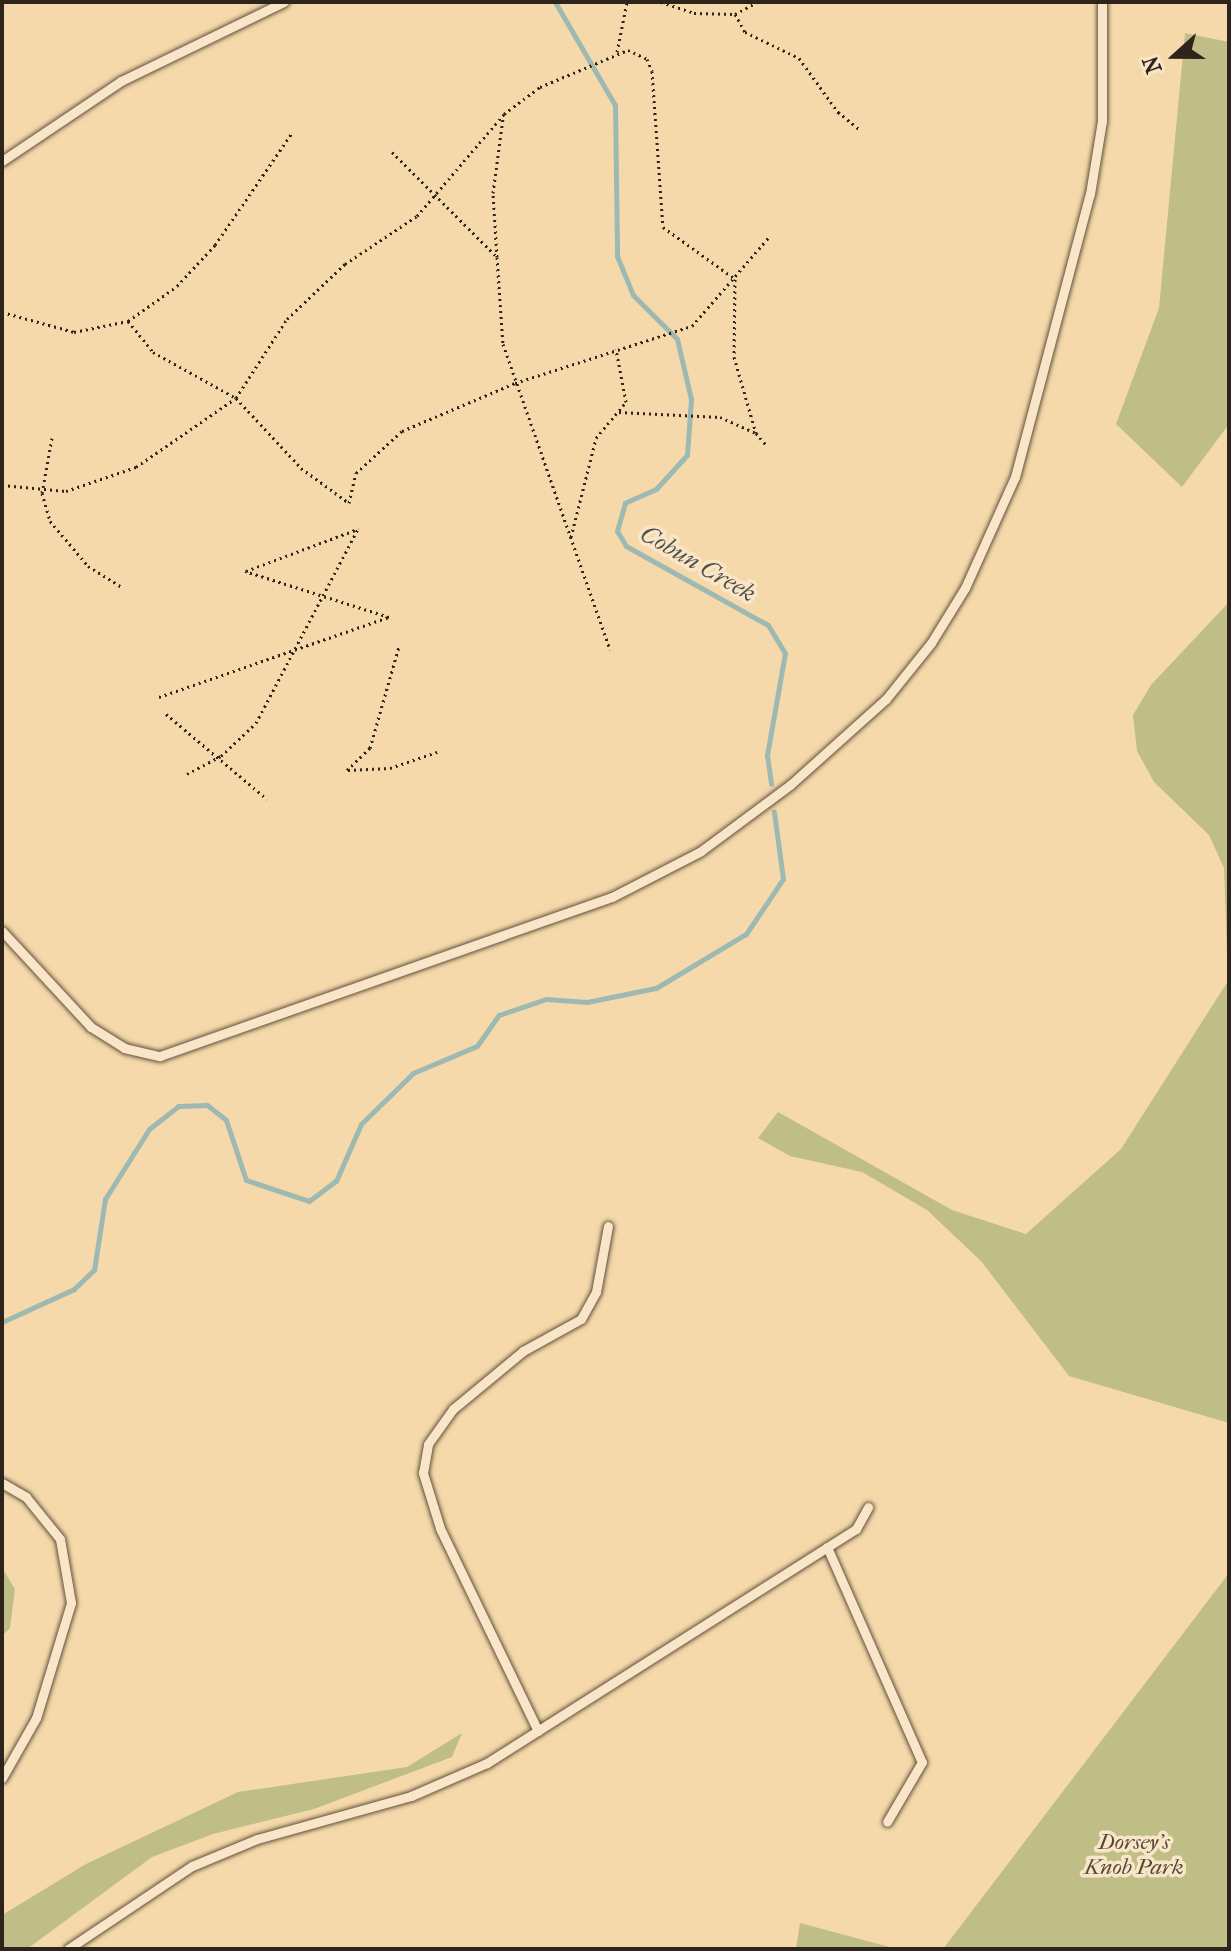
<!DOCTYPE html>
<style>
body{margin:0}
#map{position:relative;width:1231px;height:1951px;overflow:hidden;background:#f6d9aa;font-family:"IM FELL French Canon",serif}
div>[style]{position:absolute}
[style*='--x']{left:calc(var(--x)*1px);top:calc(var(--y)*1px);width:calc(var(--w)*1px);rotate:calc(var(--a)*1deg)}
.green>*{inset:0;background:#bfbe86}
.stream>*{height:5px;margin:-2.5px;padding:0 2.5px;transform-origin:2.5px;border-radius:2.5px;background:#9eb9b1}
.path>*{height:3px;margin-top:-1.5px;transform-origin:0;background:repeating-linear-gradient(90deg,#2e241b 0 2px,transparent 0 6px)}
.roads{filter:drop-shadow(0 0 2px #60513f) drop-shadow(0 0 2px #60513f)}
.service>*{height:9px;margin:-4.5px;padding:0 4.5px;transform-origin:4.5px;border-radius:4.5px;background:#f9e6c8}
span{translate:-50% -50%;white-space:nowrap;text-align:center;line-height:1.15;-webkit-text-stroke:7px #f9e6c8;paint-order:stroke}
.park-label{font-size:22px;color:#524a36;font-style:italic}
.water-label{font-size:24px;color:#505148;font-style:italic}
.frame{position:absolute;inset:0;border:4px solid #2e241b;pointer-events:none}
.north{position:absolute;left:1135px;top:16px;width:80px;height:80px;-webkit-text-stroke:6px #f9e6c8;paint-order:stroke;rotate:249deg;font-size:22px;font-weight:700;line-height:32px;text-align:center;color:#2e241b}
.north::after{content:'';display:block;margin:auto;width:28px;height:36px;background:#2e241b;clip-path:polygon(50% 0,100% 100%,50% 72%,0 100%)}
</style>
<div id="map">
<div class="green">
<i style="clip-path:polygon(1185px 33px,1229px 42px,1229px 424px,1182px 487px,1116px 424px,1159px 308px)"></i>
<i style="clip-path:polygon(1229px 602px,1229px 1423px,1069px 1376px,981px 1261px,927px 1210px,862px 1172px,790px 1156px,758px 1138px,778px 1112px,952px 1210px,1026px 1234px,1121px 1149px,1228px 981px,1224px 868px,1209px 835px,1154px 782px,1137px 751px,1133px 715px,1151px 685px)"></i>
<i style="clip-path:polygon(2px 1568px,15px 1589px,10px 1628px,2px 1636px)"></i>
<i style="clip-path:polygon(1229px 1573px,1229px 1949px,943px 1949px)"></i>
<i style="clip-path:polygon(462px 1733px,452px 1757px,314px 1809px,213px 1834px,152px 1857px,27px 1949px,2px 1949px,2px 1915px,86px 1864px,238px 1792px,407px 1767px)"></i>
<i style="clip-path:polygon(800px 1923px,897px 1949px,796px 1949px)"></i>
</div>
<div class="stream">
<i style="--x:555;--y:2;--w:119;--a:59.8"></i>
<i style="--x:615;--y:105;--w:151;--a:89.2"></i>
<i style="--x:617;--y:256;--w:42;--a:67.7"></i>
<i style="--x:633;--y:295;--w:62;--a:45"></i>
<i style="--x:677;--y:339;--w:62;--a:76.9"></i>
<i style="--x:691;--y:399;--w:56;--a:94.1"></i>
<i style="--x:687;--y:455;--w:46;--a:132.4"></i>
<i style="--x:656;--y:489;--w:34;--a:156"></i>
<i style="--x:625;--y:503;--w:29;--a:106"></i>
<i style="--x:617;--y:531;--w:17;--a:59"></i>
<i style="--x:626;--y:546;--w:162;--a:29.1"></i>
<i style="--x:768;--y:625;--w:33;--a:59"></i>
<i style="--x:785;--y:653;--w:104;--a:100"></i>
<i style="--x:767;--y:755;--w:29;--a:82"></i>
<i style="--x:2;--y:1322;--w:79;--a:-24.6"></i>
<i style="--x:74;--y:1289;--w:28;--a:-44"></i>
<i style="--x:94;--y:1270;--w:72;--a:-81.2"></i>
<i style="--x:105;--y:1199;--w:83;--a:-57.8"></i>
<i style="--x:149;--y:1129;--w:37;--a:-38"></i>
<i style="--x:178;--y:1106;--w:29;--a:-2"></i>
<i style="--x:207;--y:1105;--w:24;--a:38"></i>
<i style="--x:226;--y:1120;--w:63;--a:71.6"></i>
<i style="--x:246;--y:1180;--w:66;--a:18.4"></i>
<i style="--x:309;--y:1201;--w:34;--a:-37"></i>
<i style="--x:336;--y:1181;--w:62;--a:-66.3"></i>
<i style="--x:361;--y:1124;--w:73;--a:-44.4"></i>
<i style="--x:413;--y:1073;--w:69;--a:-22.9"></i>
<i style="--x:477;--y:1046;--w:38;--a:-55"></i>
<i style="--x:499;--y:1015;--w:50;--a:-18.8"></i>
<i style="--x:546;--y:999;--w:41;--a:4.2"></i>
<i style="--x:587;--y:1002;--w:70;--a:-11.5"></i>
<i style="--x:656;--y:988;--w:105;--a:-31"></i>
<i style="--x:746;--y:934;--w:66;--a:-56.1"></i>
<i style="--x:783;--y:879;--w:68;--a:-97.7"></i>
</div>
<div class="path">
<i style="--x:661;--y:2;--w:35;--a:18"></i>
<i style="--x:694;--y:13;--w:41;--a:1.4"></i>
<i style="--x:735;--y:14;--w:26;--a:-28"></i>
<i style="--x:735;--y:14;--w:21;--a:61"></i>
<i style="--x:745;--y:32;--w:60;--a:25.7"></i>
<i style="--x:799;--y:58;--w:67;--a:54.2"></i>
<i style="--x:838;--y:112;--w:27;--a:39"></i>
<i style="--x:617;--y:52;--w:51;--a:-78.7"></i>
<i style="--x:392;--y:152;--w:148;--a:45"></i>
<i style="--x:497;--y:257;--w:87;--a:86.1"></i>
<i style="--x:503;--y:344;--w:324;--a:70.7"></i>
<i style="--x:497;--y:257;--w:64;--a:-93.6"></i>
<i style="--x:493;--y:193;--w:76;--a:-82.4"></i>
<i style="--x:2;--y:312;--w:75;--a:15.5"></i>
<i style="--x:74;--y:332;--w:55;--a:-11.5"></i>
<i style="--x:128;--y:321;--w:60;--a:-35.5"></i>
<i style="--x:177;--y:286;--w:56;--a:-47.2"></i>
<i style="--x:215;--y:245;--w:136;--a:-55.5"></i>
<i style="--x:128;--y:321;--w:40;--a:51"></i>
<i style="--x:153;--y:352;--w:95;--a:29"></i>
<i style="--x:236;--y:398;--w:96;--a:47.1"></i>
<i style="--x:301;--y:468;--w:59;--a:36.1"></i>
<i style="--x:349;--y:503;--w:31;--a:-77"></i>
<i style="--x:356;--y:473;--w:62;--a:-42.4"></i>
<i style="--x:402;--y:431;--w:123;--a:-23"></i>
<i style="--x:515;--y:383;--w:186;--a:-17.9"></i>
<i style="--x:692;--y:326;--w:119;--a:-49.1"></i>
<i style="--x:619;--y:412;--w:101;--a:2.8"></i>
<i style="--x:720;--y:417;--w:39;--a:24"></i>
<i style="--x:52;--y:438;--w:56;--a:100.3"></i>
<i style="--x:42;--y:493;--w:29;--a:74"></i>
<i style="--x:50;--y:521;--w:59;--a:49.8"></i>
<i style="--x:88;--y:566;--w:38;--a:32"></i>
<i style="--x:2;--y:485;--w:64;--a:5.4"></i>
<i style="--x:66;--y:491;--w:74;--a:-18.9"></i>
<i style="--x:136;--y:467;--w:121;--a:-34.6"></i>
<i style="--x:236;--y:398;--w:94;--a:-57.2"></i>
<i style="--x:287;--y:319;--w:80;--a:-43.5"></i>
<i style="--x:345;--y:264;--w:87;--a:-33.7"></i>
<i style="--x:417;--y:216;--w:134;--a:-49.5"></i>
<i style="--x:504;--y:114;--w:45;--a:-36.9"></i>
<i style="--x:540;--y:87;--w:95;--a:-22.8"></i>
<i style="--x:628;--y:50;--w:21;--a:25"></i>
<i style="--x:647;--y:59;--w:13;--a:67"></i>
<i style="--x:652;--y:71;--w:156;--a:86"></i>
<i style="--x:663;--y:227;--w:89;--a:35.8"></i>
<i style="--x:735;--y:279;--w:78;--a:90.7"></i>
<i style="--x:734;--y:357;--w:79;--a:73.9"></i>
<i style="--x:756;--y:433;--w:17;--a:50"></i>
<i style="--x:571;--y:537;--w:102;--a:-75.8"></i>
<i style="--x:596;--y:438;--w:47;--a:-50.2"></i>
<i style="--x:626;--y:402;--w:54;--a:-100.7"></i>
<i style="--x:246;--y:571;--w:120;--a:-20.6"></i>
<i style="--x:159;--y:697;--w:244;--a:-19.2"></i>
<i style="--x:389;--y:617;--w:151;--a:-162.3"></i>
<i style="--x:166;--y:714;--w:132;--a:40.1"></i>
<i style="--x:347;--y:770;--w:32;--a:-44"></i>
<i style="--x:370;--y:748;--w:106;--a:-74.1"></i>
<i style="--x:348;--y:770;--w:42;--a:-2.7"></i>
<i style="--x:390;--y:768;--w:50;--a:-18.8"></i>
<i style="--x:187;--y:774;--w:38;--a:-28"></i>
<i style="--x:221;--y:756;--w:48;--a:-43.3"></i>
<i style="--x:256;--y:723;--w:219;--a:-62.3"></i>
</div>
<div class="roads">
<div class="service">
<i style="--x:2;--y:161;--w:143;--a:-33.9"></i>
<i style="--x:121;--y:81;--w:181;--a:-25.9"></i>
<i style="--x:2;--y:931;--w:131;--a:47.2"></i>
<i style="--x:91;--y:1027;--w:39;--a:32"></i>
<i style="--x:124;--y:1048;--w:37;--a:13"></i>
<i style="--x:160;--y:1056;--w:479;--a:-19.4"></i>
<i style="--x:612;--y:897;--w:100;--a:-27.3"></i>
<i style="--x:701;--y:851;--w:111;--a:-36.6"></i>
<i style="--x:790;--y:785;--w:129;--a:-41.9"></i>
<i style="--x:886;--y:699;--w:72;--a:-51.2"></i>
<i style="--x:931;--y:643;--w:65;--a:-58.3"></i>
<i style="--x:965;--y:588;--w:122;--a:-65.8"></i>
<i style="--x:1015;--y:477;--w:293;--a:-75.2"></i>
<i style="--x:1090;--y:194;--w:74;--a:-80.7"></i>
<i style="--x:1102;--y:121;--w:119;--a:-90"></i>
<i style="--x:2;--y:1483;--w:28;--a:30"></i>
<i style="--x:26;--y:1497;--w:54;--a:51"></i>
<i style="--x:60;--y:1539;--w:65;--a:80.2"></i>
<i style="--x:71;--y:1603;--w:120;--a:106.9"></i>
<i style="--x:36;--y:1718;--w:69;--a:119.5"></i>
<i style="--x:827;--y:1547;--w:235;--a:66.2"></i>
<i style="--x:922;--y:1762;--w:69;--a:120.3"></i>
<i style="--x:538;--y:1731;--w:225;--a:-115.8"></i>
<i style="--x:440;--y:1528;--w:58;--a:-107.2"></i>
<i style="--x:423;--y:1473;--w:29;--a:-80"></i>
<i style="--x:428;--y:1444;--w:43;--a:-54.5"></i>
<i style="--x:453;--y:1409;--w:91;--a:-39.6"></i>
<i style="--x:523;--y:1351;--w:66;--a:-28.9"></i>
<i style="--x:581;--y:1319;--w:31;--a:-61"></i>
<i style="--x:596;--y:1292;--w:67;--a:-79.7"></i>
<i style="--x:68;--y:1949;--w:149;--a:-33.8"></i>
<i style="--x:192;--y:1866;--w:70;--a:-22.6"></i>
<i style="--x:257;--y:1839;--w:160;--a:-15.6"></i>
<i style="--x:411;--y:1796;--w:83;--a:-23.5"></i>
<i style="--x:487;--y:1763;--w:437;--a:-32.4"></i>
<i style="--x:856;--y:1529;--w:25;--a:-61"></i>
</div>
</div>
<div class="park-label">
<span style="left:1134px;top:1855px">Dorsey's<br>Knob Park</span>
</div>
<div class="water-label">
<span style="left:698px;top:564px;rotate:30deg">Cobun Creek</span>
</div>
<div class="frame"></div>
<div class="north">N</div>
</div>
